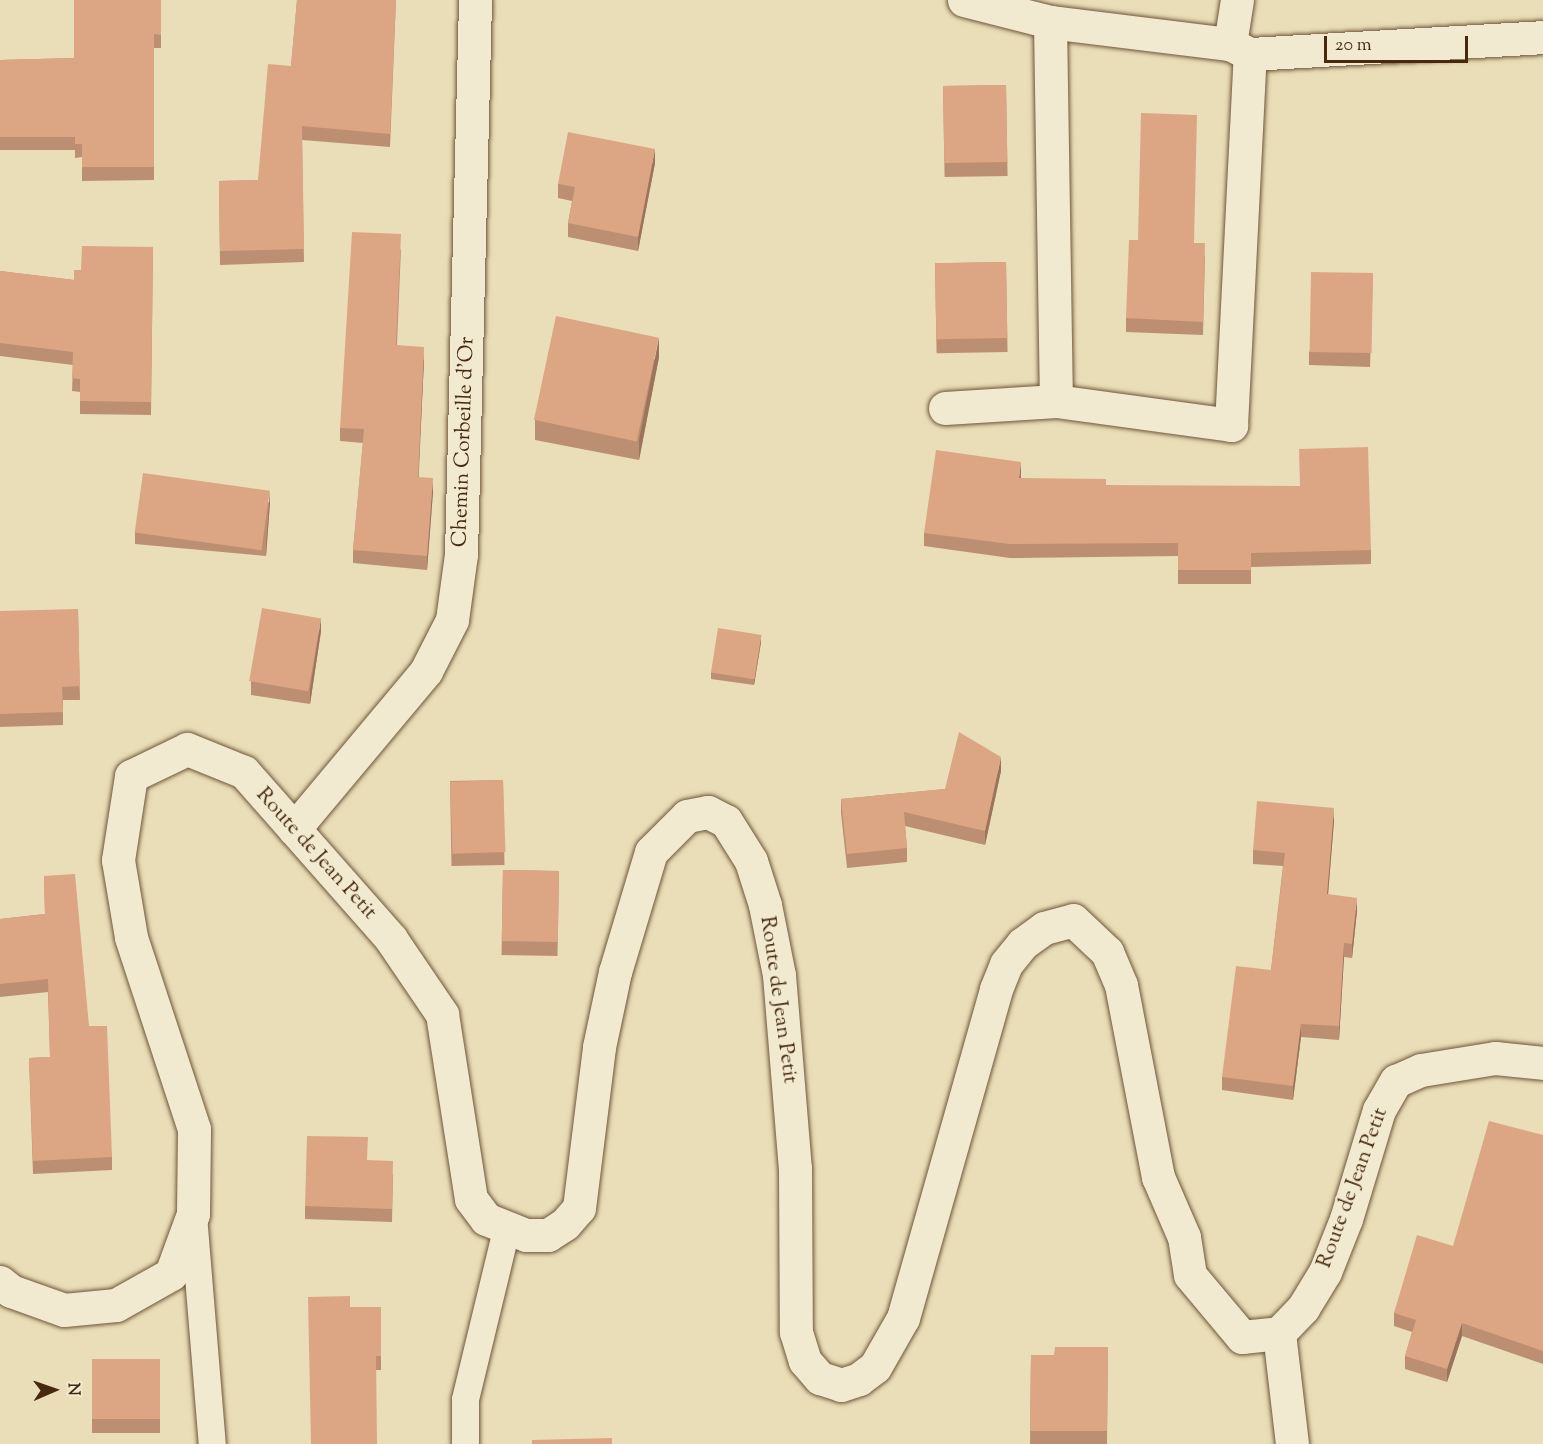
<!DOCTYPE html>
<style>
body{margin:0}
#map{position:relative;width:1543px;height:1444px;overflow:hidden;background:#e9deb8;font-family:"Sorts Mill Goudy",serif}
div>[style]{position:absolute}
[style*='--x']{left:calc(var(--x)*1px);top:calc(var(--y)*1px);width:calc(var(--w)*1px);rotate:calc(var(--a)*1deg)}
.roads{filter:drop-shadow(0 0 2px #6f5639) drop-shadow(0 0 2px #6f5639)}
.service>*{height:27px;margin:-13.5px;padding:0 13.5px;transform-origin:13.5px;border-radius:13.5px;background:#f1ead1}
.minor>*{height:33px;margin:-16.5px;padding:0 16.5px;transform-origin:16.5px;border-radius:16.5px;background:#f1ead1}
.tertiary>*{height:33px;margin:-16.5px;padding:0 16.5px;transform-origin:16.5px;border-radius:16.5px;background:#f1ead1}
.wall>*{inset:0;background:#bd8f72;transform-origin:0 0}
.shaded-wall>*{inset:0;background:#9a745c}
.building>*{inset:0;background:#dca684;transform-origin:0 0}
span{translate:-50% -50%;white-space:nowrap;text-align:center;line-height:1.15;-webkit-text-stroke:4.5px #f1ead1;paint-order:stroke}
.street-label{font-size:21px;color:#46290f}
.north{position:absolute;left:24px;top:1360px;width:60px;height:60px;-webkit-text-stroke:4px #f1ead1;paint-order:stroke;rotate:88deg;font-size:16px;font-weight:700;line-height:24px;text-align:center;color:#46290f}
.north::after{content:'';display:block;margin:auto;width:21px;height:27px;background:#46290f;clip-path:polygon(50% 0,100% 100%,50% 72%,0 100%)}
.scale{position:absolute;left:1324px;top:36px;width:144px;height:27px;box-sizing:border-box;border:3px solid #46290f;border-top:0;padding-left:8px;font-size:18px;line-height:21px;white-space:nowrap;color:#46290f;-webkit-text-stroke:4px #f1ead1;paint-order:stroke}
</style>
<div id="map">
<div class="roads">
<div class="service">
<i style="--x:193;--y:1215;--w:230;--a:85.3"></i>
<i style="--x:465;--y:1444;--w:45;--a:-90"></i>
<i style="--x:465;--y:1399;--w:175;--a:-76.4"></i>
</div>
<div class="minor">
<i style="--x:964;--y:0;--w:89;--a:14.3"></i>
<i style="--x:1050;--y:22;--w:181;--a:7"></i>
<i style="--x:1230;--y:44;--w:22;--a:27"></i>
<i style="--x:1250;--y:54;--w:293;--a:-3.3"></i>
<i style="--x:1050;--y:22;--w:379;--a:89.1"></i>
<i style="--x:1230;--y:44;--w:45;--a:-81"></i>
<i style="--x:945;--y:408;--w:111;--a:-3.6"></i>
<i style="--x:1056;--y:401;--w:177;--a:7.8"></i>
<i style="--x:1231;--y:425;--w:371;--a:-87.1"></i>
<i style="--x:294;--y:829;--w:206;--a:-50.1"></i>
<i style="--x:426;--y:671;--w:57;--a:-63"></i>
<i style="--x:452;--y:620;--w:67;--a:-82.2"></i>
<i style="--x:461;--y:554;--w:554;--a:-88.55"></i>
<i style="--x:1279;--y:1333;--w:112;--a:83.3"></i>
</div>
<div class="tertiary">
<i style="--x:0;--y:1282;--w:14;--a:39"></i>
<i style="--x:11;--y:1291;--w:56;--a:19.7"></i>
<i style="--x:64;--y:1310;--w:52;--a:-5.5"></i>
<i style="--x:116;--y:1305;--w:63;--a:-29.4"></i>
<i style="--x:171;--y:1274;--w:64;--a:-69.9"></i>
<i style="--x:193;--y:1214;--w:85;--a:-89.3"></i>
<i style="--x:194;--y:1129;--w:202;--a:-108.2"></i>
<i style="--x:131;--y:937;--w:78;--a:-99.6"></i>
<i style="--x:118;--y:860;--w:85;--a:-81.2"></i>
<i style="--x:131;--y:776;--w:62;--a:-25.7"></i>
<i style="--x:187;--y:749;--w:61;--a:22"></i>
<i style="--x:244;--y:772;--w:222;--a:48.6"></i>
<i style="--x:391;--y:939;--w:91;--a:55.8"></i>
<i style="--x:442;--y:1014;--w:187;--a:81.1"></i>
<i style="--x:471;--y:1199;--w:25;--a:53"></i>
<i style="--x:486;--y:1219;--w:43;--a:21.8"></i>
<i style="--x:526;--y:1235;--w:22;--a:0"></i>
<i style="--x:548;--y:1235;--w:20;--a:-33"></i>
<i style="--x:565;--y:1224;--w:21;--a:-49"></i>
<i style="--x:579;--y:1208;--w:162;--a:-82.9"></i>
<i style="--x:599;--y:1047;--w:77;--a:-78"></i>
<i style="--x:615;--y:972;--w:125;--a:-73.3"></i>
<i style="--x:651;--y:852;--w:51;--a:-45"></i>
<i style="--x:687;--y:816;--w:21;--a:-11"></i>
<i style="--x:708;--y:812;--w:20;--a:27"></i>
<i style="--x:726;--y:821;--w:47;--a:58"></i>
<i style="--x:751;--y:861;--w:46;--a:72.3"></i>
<i style="--x:765;--y:905;--w:71;--a:78.7"></i>
<i style="--x:779;--y:975;--w:194;--a:85.3"></i>
<i style="--x:795;--y:1168;--w:164;--a:89.7"></i>
<i style="--x:796;--y:1332;--w:30;--a:73"></i>
<i style="--x:805;--y:1361;--w:23;--a:49"></i>
<i style="--x:820;--y:1378;--w:22;--a:18"></i>
<i style="--x:841;--y:1385;--w:19;--a:-18"></i>
<i style="--x:859;--y:1379;--w:20;--a:-37"></i>
<i style="--x:875;--y:1367;--w:56;--a:-60.3"></i>
<i style="--x:903;--y:1318;--w:342;--a:-74.2"></i>
<i style="--x:996;--y:989;--w:27;--a:-68"></i>
<i style="--x:1006;--y:964;--w:26;--a:-51"></i>
<i style="--x:1022;--y:944;--w:27;--a:-36"></i>
<i style="--x:1044;--y:928;--w:30;--a:-15"></i>
<i style="--x:1073;--y:920;--w:47;--a:43.3"></i>
<i style="--x:1107;--y:952;--w:36;--a:67"></i>
<i style="--x:1121;--y:985;--w:196;--a:79.1"></i>
<i style="--x:1158;--y:1177;--w:65;--a:66.6"></i>
<i style="--x:1184;--y:1237;--w:38;--a:81"></i>
<i style="--x:1190;--y:1275;--w:81;--a:50"></i>
<i style="--x:1242;--y:1337;--w:37;--a:-6"></i>
<i style="--x:1279;--y:1333;--w:35;--a:-46"></i>
<i style="--x:1303;--y:1308;--w:42;--a:-58.6"></i>
<i style="--x:1325;--y:1272;--w:57;--a:-68.4"></i>
<i style="--x:1346;--y:1219;--w:114;--a:-73.2"></i>
<i style="--x:1379;--y:1110;--w:34;--a:-60"></i>
<i style="--x:1396;--y:1081;--w:27;--a:-24"></i>
<i style="--x:1421;--y:1070;--w:75;--a:-9.2"></i>
<i style="--x:1495;--y:1058;--w:48;--a:5.9"></i>
</div>
</div>
<div class="wall">
<i style="clip-path:polygon(161px 0,161px 48px,154px 48px,154px 180px,82px 181px,82px 157px,75px 158px,75px 150px,0 150px,0 60px,74px 58px)"></i>
<i style="clip-path:polygon(297px 0,396px 0,390px 147px,302px 140px,304px 262px,220px 265px,219px 181px,258px 180px,291px 66px)"></i>
<i style="left:1006px;top:85px;width:91px;height:63px;rotate:89deg"></i>
<i style="clip-path:polygon(655px 163px,638px 251px,568px 237px,568px 223px,572px 201px,558px 198px,558px 184px)"></i>
<i style="clip-path:polygon(1195px 243px,1205px 257px,1203px 335px,1126px 332px,1126px 318px)"></i>
<i style="clip-path:polygon(153px 247px,151px 415px,80px 414px,80px 392px,72px 391px,73px 365px,0 356px,0 271px,74px 280px,81px 270px)"></i>
<i style="clip-path:polygon(401px 248px,397px 345px,424px 360px,418px 477px,433px 492px,427px 570px,353px 563px,353px 550px,363px 443px,340px 441px,340px 428px)"></i>
<i style="left:1006px;top:262px;width:90px;height:71px;rotate:89deg"></i>
<i style="clip-path:polygon(1373px 273px,1370px 367px,1309px 365px,1309px 352px)"></i>
<i style="clip-path:polygon(659px 357px,639px 460px,535px 440px,535px 420px)"></i>
<i style="clip-path:polygon(1021px 475px,1021px 478px,1106px 485px,1371px 550px,1371px 564px,1251px 567px,1251px 584px,1178px 584px,1178px 556px,1010px 558px,924px 546px,924px 533px)"></i>
<i style="clip-path:polygon(270px 502px,266px 556px,135px 544px,135px 532px)"></i>
<i style="clip-path:polygon(78px 609px,80px 700px,63px 700px,63px 725px,0 727px,0 623px)"></i>
<i style="clip-path:polygon(321px 631px,310px 704px,251px 695px,251px 681px)"></i>
<i style="clip-path:polygon(761px 642px,754px 685px,711px 679px,711px 672px)"></i>
<i style="clip-path:polygon(1001px 771px,985px 845px,905px 826px,907px 848px,907px 862px,847px 868px,841px 813px,841px 799px,945px 789px)"></i>
<i style="left:503px;top:780px;width:85px;height:53px;rotate:89deg"></i>
<i style="clip-path:polygon(1334px 821px,1328px 894px,1357px 911px,1352px 958px,1344px 957px,1339px 1040px,1301px 1037px,1293px 1100px,1222px 1090px,1222px 1077px,1271px 970px,1283px 866px,1253px 864px,1253px 850px)"></i>
<i style="left:503px;top:870px;width:56px;height:85px;rotate:1deg"></i>
<i style="clip-path:polygon(44px 876px,89px 1026px,112px 1157px,112px 1170px,33px 1174px,29px 1058px,50px 1057px,48px 992px,0 997px,0 919px,45px 914px)"></i>
<i style="clip-path:polygon(1543px 1135px,1543px 1364px,1462px 1336px,1447px 1382px,1405px 1369px,1405px 1356px,1412px 1332px,1394px 1326px,1394px 1313px,1453px 1246px)"></i>
<i style="clip-path:polygon(368px 1160px,393px 1175px,392px 1222px,305px 1219px,305px 1206px)"></i>
<i style="clip-path:polygon(350px 1307px,381px 1307px,381px 1370px,376px 1370px)"></i>
<i style="clip-path:polygon(1108px 1347px,1107px 1444px,1030px 1444px,1031px 1355px,1054px 1355px)"></i>
<i style="left:92px;top:1359px;width:68px;height:74px"></i>
</div>
<div class="shaded-wall">
<i style="clip-path:polygon(655px 149px,655px 163px,638px 251px,638px 237px)"></i>
<i style="clip-path:polygon(659px 337px,659px 357px,639px 460px,639px 440px)"></i>
<i style="clip-path:polygon(424px 347px,424px 360px,418px 491px,418px 477px)"></i>
<i style="clip-path:polygon(1021px 462px,1021px 475px,1019px 492px,1019px 478px)"></i>
<i style="clip-path:polygon(433px 478px,433px 492px,427px 570px,427px 556px)"></i>
<i style="clip-path:polygon(270px 490px,270px 502px,266px 556px,266px 544px)"></i>
<i style="clip-path:polygon(321px 618px,321px 631px,310px 704px,310px 690px)"></i>
<i style="clip-path:polygon(761px 635px,761px 642px,754px 685px,754px 678px)"></i>
<i style="clip-path:polygon(1001px 757px,1001px 771px,985px 845px,985px 831px)"></i>
<i style="clip-path:polygon(1334px 808px,1334px 821px,1327px 908px,1327px 894px)"></i>
<i style="clip-path:polygon(1357px 898px,1357px 911px,1352px 958px,1352px 944px)"></i>
<i style="clip-path:polygon(1344px 943px,1344px 957px,1339px 1040px,1339px 1026px)"></i>
<i style="clip-path:polygon(1301px 1024px,1301px 1037px,1293px 1100px,1293px 1086px)"></i>
<i style="clip-path:polygon(1462px 1323px,1462px 1336px,1447px 1382px,1447px 1369px)"></i>
</div>
<div class="building">
<i style="clip-path:polygon(74px 0,161px 0,161px 35px,154px 34px,154px 167px,82px 167px,82px 144px,75px 144px,75px 137px,0 137px,0 60px,74px 58px)"></i>
<i style="clip-path:polygon(297px 0,396px 0,390px 134px,302px 126px,304px 249px,220px 251px,219px 181px,258px 180px,268px 64px,291px 66px)"></i>
<i style="left:1006px;top:85px;width:77px;height:63px;rotate:89deg"></i>
<i style="clip-path:polygon(1141px 113px,1197px 115px,1194px 243px,1205px 243px,1203px 322px,1126px 318px,1129px 240px,1138px 240px)"></i>
<i style="clip-path:polygon(568px 132px,655px 149px,638px 237px,568px 223px,575px 187px,558px 184px)"></i>
<i style="clip-path:polygon(352px 232px,401px 234px,396px 345px,424px 347px,418px 477px,433px 478px,427px 556px,353px 550px,364px 429px,340px 428px)"></i>
<i style="clip-path:polygon(82px 246px,153px 247px,151px 402px,80px 401px,80px 379px,72px 378px,73px 352px,0 343px,0 271px,74px 280px,74px 270px,81px 270px)"></i>
<i style="left:1006px;top:262px;width:76px;height:71px;rotate:89deg"></i>
<i style="left:1311px;top:272px;width:62px;height:80px;rotate:1deg"></i>
<i style="left:556px;top:316px;width:105px;height:106px;rotate:12deg"></i>
<i style="clip-path:polygon(1368px 447px,1371px 550px,1251px 553px,1251px 570px,1178px 570px,1178px 543px,1010px 544px,924px 533px,936px 450px,1021px 462px,1019px 478px,1106px 479px,1106px 485px,1300px 486px,1299px 449px)"></i>
<i style="left:143px;top:473px;width:128px;height:60px;rotate:8deg"></i>
<i style="left:262px;top:608px;width:60px;height:74px;rotate:10deg"></i>
<i style="clip-path:polygon(78px 609px,80px 686px,62px 687px,63px 712px,0 714px,0 611px)"></i>
<i style="left:718px;top:628px;width:44px;height:45px;rotate:9deg"></i>
<i style="clip-path:polygon(959px 732px,1001px 757px,985px 831px,904px 812px,907px 848px,847px 854px,841px 799px,945px 789px)"></i>
<i style="left:503px;top:780px;width:72px;height:53px;rotate:88deg"></i>
<i style="clip-path:polygon(1257px 801px,1334px 808px,1327px 894px,1357px 898px,1352px 944px,1344px 943px,1339px 1026px,1301px 1024px,1293px 1086px,1222px 1077px,1236px 966px,1271px 970px,1285px 853px,1253px 850px)"></i>
<i style="left:503px;top:870px;width:56px;height:71px;rotate:1deg"></i>
<i style="clip-path:polygon(75px 874px,89px 1026px,107px 1026px,112px 1157px,33px 1161px,29px 1058px,50px 1057px,48px 979px,0 984px,0 919px,45px 914px,44px 876px)"></i>
<i style="clip-path:polygon(1489px 1121px,1543px 1135px,1543px 1351px,1462px 1323px,1447px 1369px,1405px 1356px,1416px 1320px,1394px 1313px,1417px 1235px,1453px 1246px)"></i>
<i style="clip-path:polygon(307px 1136px,368px 1137px,367px 1160px,393px 1161px,392px 1209px,305px 1206px)"></i>
<i style="clip-path:polygon(350px 1296px,350px 1307px,381px 1307px,381px 1356px,376px 1356px,377px 1444px,311px 1444px,308px 1297px)"></i>
<i style="clip-path:polygon(1055px 1347px,1108px 1347px,1107px 1431px,1030px 1431px,1031px 1355px,1054px 1355px)"></i>
<i style="left:92px;top:1359px;width:68px;height:60px"></i>
<i style="clip-path:polygon(612px 1438px,612px 1444px,532px 1444px,532px 1440px)"></i>
</div>
<div class="street-label">
<span style="left:464px;top:442px;rotate:-88deg">Chemin Corbeille d'Or</span>
<span style="left:316px;top:854px;rotate:48deg">Route de Jean Petit</span>
<span style="left:778px;top:1000px;rotate:82deg">Route de Jean Petit</span>
<span style="left:1353px;top:1188px;rotate:-70deg">Route de Jean Petit</span>
</div>
<div class="north">N</div>
<div class="scale">20 m</div>
</div>
